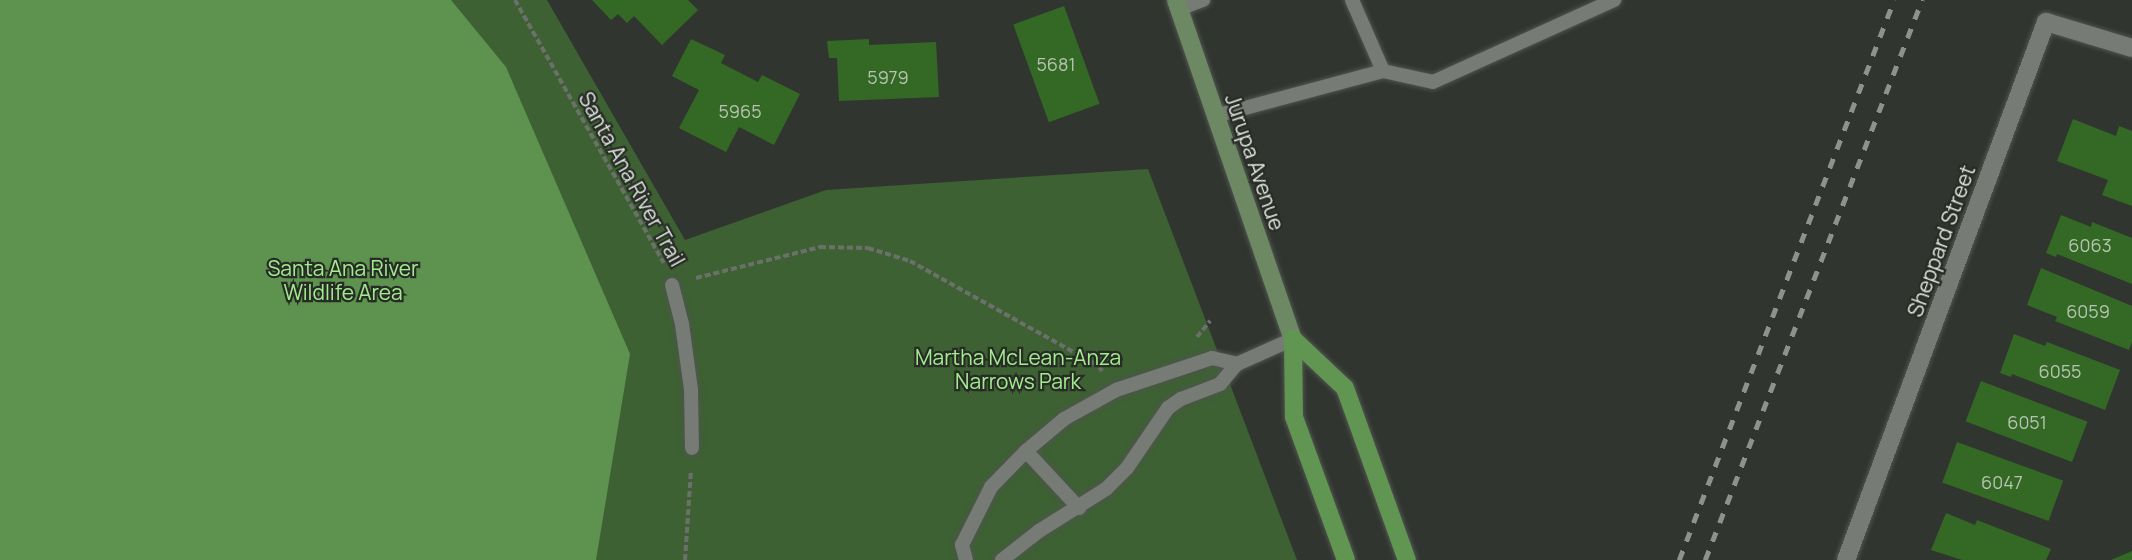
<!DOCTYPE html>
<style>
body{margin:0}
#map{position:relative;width:2132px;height:560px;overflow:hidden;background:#30362f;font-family:Manrope,sans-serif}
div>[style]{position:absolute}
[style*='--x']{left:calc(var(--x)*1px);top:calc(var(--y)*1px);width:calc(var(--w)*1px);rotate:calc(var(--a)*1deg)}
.green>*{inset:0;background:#3d6133}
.water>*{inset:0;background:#5d934f}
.building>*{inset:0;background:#346825;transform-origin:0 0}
.path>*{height:4px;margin-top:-2px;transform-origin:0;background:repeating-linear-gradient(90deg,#6b706a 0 6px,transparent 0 9px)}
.roads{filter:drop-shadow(0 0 2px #50544f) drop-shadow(0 0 2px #50544f)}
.lane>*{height:14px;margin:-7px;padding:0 7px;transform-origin:7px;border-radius:7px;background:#767c75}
.street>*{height:18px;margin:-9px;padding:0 9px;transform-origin:9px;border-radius:9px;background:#767c75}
.secondary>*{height:18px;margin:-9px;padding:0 9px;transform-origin:9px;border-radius:9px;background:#6c8963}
.primary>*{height:18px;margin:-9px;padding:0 9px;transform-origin:9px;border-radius:9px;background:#619652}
.rail>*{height:4.5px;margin-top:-2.25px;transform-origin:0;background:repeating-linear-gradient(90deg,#8e928d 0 10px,transparent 0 20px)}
span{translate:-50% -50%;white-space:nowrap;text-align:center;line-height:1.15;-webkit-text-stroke:4.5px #272c25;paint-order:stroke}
.number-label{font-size:18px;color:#b5c4b0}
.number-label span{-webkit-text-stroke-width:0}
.street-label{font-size:21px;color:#e0e3df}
.park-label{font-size:21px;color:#a2eb8f}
</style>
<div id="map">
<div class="green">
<i style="clip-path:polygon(0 0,547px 0,685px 240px,826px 190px,1148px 169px,1297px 560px,0 560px)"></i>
</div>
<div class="water">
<i style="clip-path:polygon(0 0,451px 0,506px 67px,630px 354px,596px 560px,0 560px)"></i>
</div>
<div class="building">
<i style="clip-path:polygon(592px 0,688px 0,698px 10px,662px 45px,634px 16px,627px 23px,618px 14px,611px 20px)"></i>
<i style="left:1064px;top:6px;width:104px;height:54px;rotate:70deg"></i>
<i style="clip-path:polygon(691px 39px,725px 55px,721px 63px,758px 82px,762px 75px,800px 94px,774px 145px,739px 127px,726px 152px,679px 128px,699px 90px,672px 76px)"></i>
<i style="clip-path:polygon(869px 39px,869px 45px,936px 42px,939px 97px,839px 101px,837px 58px,829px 58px,827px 41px)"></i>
<i style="clip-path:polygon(2073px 119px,2116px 136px,2119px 126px,2132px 131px,2132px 206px,2102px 195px,2108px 180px,2057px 161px)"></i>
<i style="clip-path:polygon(2061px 215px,2091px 227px,2092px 222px,2132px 238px,2132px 284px,2057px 254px,2056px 257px,2046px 253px)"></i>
<i style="clip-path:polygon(2041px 268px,2132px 306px,2132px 342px,2129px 350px,2055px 321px,2057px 317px,2027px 305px)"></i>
<i style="clip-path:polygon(2014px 334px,2045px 346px,2047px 342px,2120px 370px,2105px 410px,2012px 374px,2011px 377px,2000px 373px)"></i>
<i style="left:1981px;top:381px;width:114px;height:43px;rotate:21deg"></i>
<i style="left:1957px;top:442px;width:113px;height:43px;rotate:20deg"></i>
<i style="clip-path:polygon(1946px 513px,1975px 525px,1977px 520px,2051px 549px,2046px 560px,1962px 560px,1931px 550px)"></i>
<i style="clip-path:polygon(2132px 551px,2132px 560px,2111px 560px)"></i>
</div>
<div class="path">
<i style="--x:515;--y:0;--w:302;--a:60.5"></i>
<i style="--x:696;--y:278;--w:128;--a:-14"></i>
<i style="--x:820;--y:247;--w:48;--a:1.2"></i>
<i style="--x:868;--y:248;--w:44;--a:17.2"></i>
<i style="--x:910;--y:261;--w:216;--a:29.1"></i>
<i style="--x:1099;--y:366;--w:6;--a:59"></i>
<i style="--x:1197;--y:337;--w:21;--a:-51"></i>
<i style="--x:685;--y:560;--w:90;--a:-86.2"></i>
</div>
<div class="roads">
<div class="lane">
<i style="--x:1352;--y:0;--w:77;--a:66.4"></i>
<i style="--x:1179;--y:9;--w:26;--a:-21"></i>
<i style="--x:1215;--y:116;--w:174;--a:-15"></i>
<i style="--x:1383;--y:71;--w:51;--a:12.4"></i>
<i style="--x:1433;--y:82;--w:199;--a:-24.4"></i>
<i style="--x:672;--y:285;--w:40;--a:75.6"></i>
<i style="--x:682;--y:324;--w:67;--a:82.2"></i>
<i style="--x:691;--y:390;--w:58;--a:89"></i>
<i style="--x:1026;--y:451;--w:78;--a:47.1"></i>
<i style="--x:966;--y:560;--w:16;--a:-105"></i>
<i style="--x:962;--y:545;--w:65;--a:-63.4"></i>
<i style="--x:991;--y:487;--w:50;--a:-45.8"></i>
<i style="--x:1026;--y:451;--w:50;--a:-40.1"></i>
<i style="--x:1064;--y:419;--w:60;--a:-29.1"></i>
<i style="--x:1116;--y:390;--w:101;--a:-18.4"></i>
<i style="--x:1212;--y:358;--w:26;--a:13"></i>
<i style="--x:1002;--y:560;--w:47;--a:-38.1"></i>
<i style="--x:1039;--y:531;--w:79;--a:-32.1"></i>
<i style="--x:1106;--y:489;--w:30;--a:-45"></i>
<i style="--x:1127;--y:468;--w:73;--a:-55.7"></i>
<i style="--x:1168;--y:408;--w:16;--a:-35"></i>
<i style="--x:1181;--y:399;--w:42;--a:-21"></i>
<i style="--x:1220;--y:384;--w:26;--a:-50"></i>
<i style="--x:1237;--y:364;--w:61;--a:-24.1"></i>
</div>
<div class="street">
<i style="--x:1846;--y:560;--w:574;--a:-69.61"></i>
<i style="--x:2046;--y:22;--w:90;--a:16.8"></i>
</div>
<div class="secondary">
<i style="--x:1176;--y:0;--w:359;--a:71"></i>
</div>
<div class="primary">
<i style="--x:1293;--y:339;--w:71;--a:43.3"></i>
<i style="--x:1345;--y:388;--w:183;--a:70.2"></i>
<i style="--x:1293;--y:339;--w:78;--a:89.3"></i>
<i style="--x:1294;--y:417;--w:152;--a:70"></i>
</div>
</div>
<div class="rail">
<i style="--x:1679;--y:560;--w:600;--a:-69"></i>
<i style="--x:1705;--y:560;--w:601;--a:-68.82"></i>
</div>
<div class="number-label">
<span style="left:1056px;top:64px">5681</span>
<span style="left:888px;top:77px">5979</span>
<span style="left:740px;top:111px">5965</span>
<span style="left:2090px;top:245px">6063</span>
<span style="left:2088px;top:311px">6059</span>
<span style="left:2060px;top:371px">6055</span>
<span style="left:2027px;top:422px">6051</span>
<span style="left:2002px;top:482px">6047</span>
</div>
<div class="street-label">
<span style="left:1255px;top:162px;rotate:71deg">Jurupa Avenue</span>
<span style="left:632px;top:179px;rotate:61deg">Santa Ana River Trail</span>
<span style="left:1941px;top:241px;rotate:-70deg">Sheppard Street</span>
</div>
<div class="park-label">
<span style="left:343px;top:280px">Santa Ana River<br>Wildlife Area</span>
<span style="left:1018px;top:369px">Martha McLean-Anza<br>Narrows Park</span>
</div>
</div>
